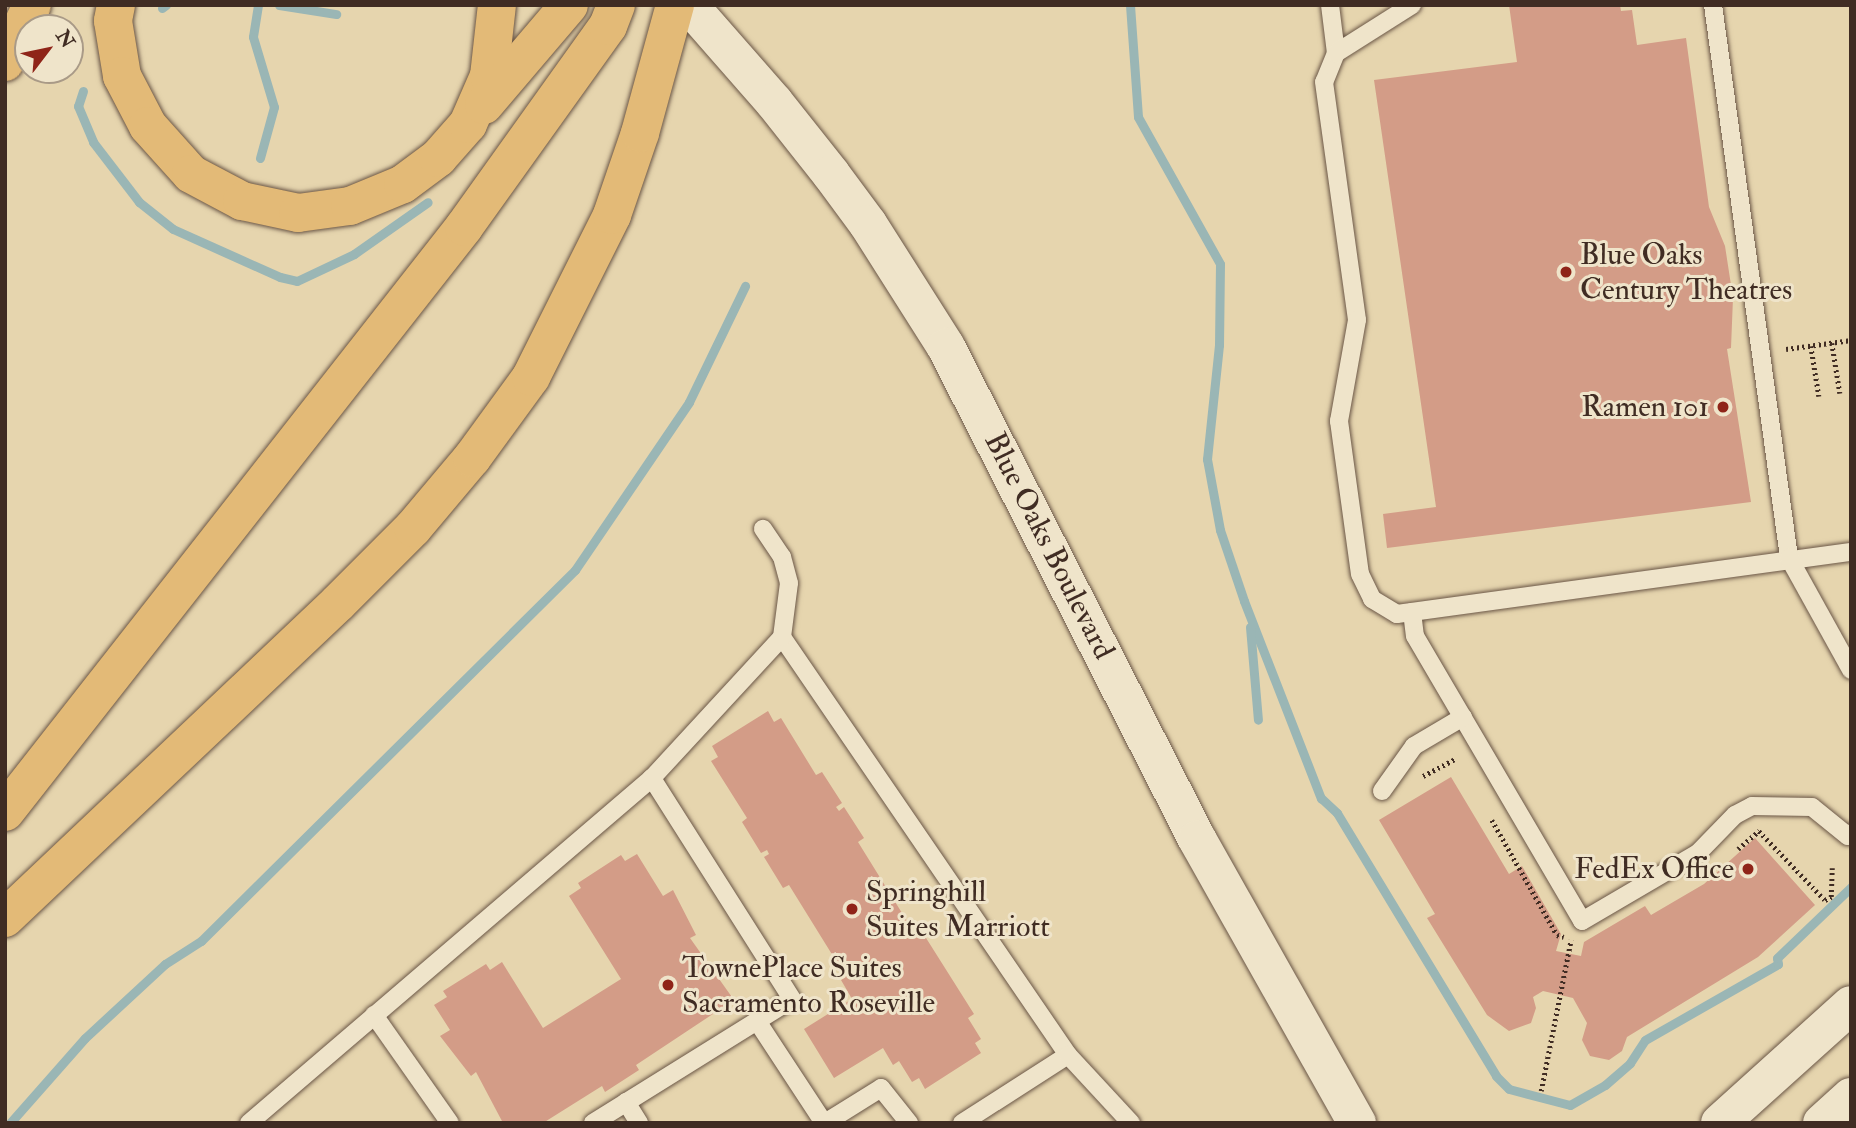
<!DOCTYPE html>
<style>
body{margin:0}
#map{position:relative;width:1856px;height:1128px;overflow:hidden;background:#e6d5ae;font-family:"IM FELL Double Pica",serif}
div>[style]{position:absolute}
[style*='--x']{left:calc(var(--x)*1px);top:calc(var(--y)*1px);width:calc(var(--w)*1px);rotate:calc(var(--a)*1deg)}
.stream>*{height:9px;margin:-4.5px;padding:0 4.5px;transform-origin:4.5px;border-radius:4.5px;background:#9ab6b5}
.building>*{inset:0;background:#d39c87}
.path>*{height:4.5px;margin-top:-2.25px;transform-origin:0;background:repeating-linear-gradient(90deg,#402c23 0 2px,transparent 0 5.5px)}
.roads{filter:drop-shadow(0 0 2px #6a5646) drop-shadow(0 0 2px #6a5646)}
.service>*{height:18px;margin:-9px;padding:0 9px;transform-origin:9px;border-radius:9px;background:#efe4ca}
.secondary>*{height:38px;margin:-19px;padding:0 19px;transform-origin:19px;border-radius:19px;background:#efe4ca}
.motorway>*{height:38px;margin:-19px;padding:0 19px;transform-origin:19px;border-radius:19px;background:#e3ba77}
.dots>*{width:19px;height:19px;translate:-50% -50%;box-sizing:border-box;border:4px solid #efe4ca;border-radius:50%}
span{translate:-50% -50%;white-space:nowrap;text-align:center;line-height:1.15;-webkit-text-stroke:6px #efe4ca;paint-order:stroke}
.poi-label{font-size:30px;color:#402c23}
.left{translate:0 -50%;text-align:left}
.right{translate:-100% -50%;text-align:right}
.street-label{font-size:30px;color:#402c23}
.frame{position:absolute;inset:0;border:7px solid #402c23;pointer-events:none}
.north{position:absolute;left:14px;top:14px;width:70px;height:70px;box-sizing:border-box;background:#efe4ca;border:2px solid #a99a87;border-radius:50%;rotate:58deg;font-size:19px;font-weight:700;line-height:28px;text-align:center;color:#402c23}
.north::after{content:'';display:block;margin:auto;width:24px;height:32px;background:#8f2418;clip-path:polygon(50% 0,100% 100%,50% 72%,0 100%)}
</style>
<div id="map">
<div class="stream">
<i style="--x:258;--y:5;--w:32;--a:99"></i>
<i style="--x:253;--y:37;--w:73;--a:73.3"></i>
<i style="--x:274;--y:107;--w:53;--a:105.4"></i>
<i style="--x:279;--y:5;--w:58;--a:9"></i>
<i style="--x:1130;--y:5;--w:112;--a:85.9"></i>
<i style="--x:1138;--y:117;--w:168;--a:60.8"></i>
<i style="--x:1220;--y:264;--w:81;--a:90.7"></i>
<i style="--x:1219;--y:345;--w:115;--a:96"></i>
<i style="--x:1207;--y:459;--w:72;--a:79.6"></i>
<i style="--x:1220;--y:530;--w:75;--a:71.3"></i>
<i style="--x:1244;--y:601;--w:212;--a:68.7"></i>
<i style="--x:1321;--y:798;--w:22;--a:43"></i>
<i style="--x:1337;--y:813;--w:307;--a:58.8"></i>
<i style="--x:1496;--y:1076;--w:18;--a:45"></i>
<i style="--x:1509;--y:1089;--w:63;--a:14.7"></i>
<i style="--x:1570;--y:1105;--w:40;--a:-29.7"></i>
<i style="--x:1605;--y:1085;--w:33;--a:-41"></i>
<i style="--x:1630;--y:1063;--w:27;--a:-57"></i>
<i style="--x:1645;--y:1040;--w:153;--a:-29.7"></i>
<i style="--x:1778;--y:964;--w:6;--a:-99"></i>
<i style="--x:1777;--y:958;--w:103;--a:-43.8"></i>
<i style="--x:162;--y:8;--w:5;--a:-37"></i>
<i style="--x:83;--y:91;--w:16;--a:108"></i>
<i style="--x:78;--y:106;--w:39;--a:67"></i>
<i style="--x:93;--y:142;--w:76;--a:52.5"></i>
<i style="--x:139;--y:202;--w:43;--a:38.5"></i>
<i style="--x:173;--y:229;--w:117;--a:24.2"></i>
<i style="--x:280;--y:277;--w:17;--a:13"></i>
<i style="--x:297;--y:281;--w:63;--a:-25.3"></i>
<i style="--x:354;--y:254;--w:90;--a:-35.1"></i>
<i style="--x:1250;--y:627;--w:93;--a:85.1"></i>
<i style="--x:10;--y:1123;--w:113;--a:-48.6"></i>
<i style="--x:85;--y:1038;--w:109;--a:-42.8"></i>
<i style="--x:165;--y:964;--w:43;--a:-32.6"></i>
<i style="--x:201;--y:941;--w:527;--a:-44.77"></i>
<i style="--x:575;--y:570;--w:203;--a:-55.8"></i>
<i style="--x:689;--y:402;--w:129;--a:-64.2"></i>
</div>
<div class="building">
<i style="clip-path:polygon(1509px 5px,1620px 5px,1621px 11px,1632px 10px,1637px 45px,1686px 38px,1709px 207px,1725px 246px,1733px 298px,1731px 348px,1727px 349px,1751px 502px,1387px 548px,1383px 514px,1436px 507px,1374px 80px,1517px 62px)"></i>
<i style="clip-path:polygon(768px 711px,774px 722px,781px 718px,816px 775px,822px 772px,842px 803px,836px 807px,839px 811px,844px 807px,864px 838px,858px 842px,915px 934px,921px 930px,974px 1014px,968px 1018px,981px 1039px,975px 1043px,981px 1053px,925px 1089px,919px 1078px,912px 1082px,899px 1061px,893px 1065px,883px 1048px,834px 1078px,804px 1029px,852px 999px,841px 980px,846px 977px,789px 885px,783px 888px,764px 857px,769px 854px,767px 850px,761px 853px,742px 822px,747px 818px,711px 761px,718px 757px,712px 746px)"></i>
<i style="clip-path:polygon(1451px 777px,1509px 874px,1522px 866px,1561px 934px,1556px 951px,1581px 956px,1584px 942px,1645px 906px,1651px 915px,1704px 884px,1755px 838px,1815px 905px,1758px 957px,1627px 1037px,1622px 1051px,1609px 1060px,1590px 1056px,1582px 1040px,1587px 1023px,1573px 998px,1543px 991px,1533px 997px,1536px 1008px,1531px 1023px,1509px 1031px,1487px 1015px,1427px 918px,1435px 914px,1379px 820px)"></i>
<i style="clip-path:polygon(637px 854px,663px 896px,673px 890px,696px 935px,690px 938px,734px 1000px,636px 1065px,639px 1070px,605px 1092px,602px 1086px,543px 1123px,503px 1123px,476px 1072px,471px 1076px,440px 1036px,450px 1030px,434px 1005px,447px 997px,443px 991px,486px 964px,490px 970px,502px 962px,543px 1028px,621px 979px,569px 896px,581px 888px,578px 883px,621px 855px,625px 861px)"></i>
</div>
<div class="path">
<i style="--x:1832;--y:343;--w:51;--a:80.9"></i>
<i style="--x:1811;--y:346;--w:51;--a:80.9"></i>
<i style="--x:1786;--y:349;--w:66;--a:-7.9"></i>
<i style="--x:1423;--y:776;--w:38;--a:-28"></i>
<i style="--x:1492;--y:820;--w:132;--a:60.5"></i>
<i style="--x:1557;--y:935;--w:7;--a:16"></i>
<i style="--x:1738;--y:849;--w:28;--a:-41"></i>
<i style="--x:1759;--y:831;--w:95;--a:46.3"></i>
<i style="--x:1825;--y:900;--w:7;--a:-27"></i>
<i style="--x:1831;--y:897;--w:29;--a:-88"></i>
<i style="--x:1541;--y:1091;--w:154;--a:-78.8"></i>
</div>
<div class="roads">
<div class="service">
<i style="--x:1330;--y:5;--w:48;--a:82.9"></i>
<i style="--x:1336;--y:53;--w:31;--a:112"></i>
<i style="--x:1324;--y:82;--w:240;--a:82.1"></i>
<i style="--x:1357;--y:320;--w:103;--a:100.1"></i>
<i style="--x:1339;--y:421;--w:154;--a:82.2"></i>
<i style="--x:1360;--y:574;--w:28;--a:64"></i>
<i style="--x:1372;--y:599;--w:29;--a:31"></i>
<i style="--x:1397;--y:614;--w:458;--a:-7.8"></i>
<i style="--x:1713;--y:5;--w:558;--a:82.17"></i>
<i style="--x:1789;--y:558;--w:128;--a:61"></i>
<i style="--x:1336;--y:53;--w:90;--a:-32.3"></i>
<i style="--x:1412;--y:612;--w:24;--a:83"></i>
<i style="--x:1415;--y:636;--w:330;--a:59.6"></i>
<i style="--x:1582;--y:921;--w:134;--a:-30.4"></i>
<i style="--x:1698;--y:853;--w:53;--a:-45.8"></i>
<i style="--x:1735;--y:815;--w:19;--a:-28"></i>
<i style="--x:1752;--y:806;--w:60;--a:1"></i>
<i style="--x:1812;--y:807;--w:46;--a:38.9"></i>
<i style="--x:1848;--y:836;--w:4;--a:-45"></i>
<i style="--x:782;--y:637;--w:506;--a:55.62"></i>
<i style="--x:1068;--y:1055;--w:126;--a:147.3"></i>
<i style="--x:1382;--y:791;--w:55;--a:-54.6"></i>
<i style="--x:1414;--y:746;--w:57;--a:-30.6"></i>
<i style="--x:374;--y:1015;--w:132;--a:54.9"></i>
<i style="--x:757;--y:1021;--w:122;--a:56.7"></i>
<i style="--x:1068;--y:1055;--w:93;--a:47.2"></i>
<i style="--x:626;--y:1102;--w:25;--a:58"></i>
<i style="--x:249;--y:1123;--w:531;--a:-40.57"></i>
<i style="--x:652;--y:778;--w:192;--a:-47.3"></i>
<i style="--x:782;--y:637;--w:54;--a:-82.6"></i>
<i style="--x:789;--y:583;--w:27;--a:-105"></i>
<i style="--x:782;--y:557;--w:34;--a:-124"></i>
<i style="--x:593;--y:1123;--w:234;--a:-31.9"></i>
<i style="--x:792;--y:999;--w:262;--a:-122.4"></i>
<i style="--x:825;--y:1123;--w:66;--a:-32"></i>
<i style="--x:881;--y:1088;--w:45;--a:51.3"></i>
</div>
<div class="secondary">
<i style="--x:689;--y:5;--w:129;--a:48.8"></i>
<i style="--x:774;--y:102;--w:92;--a:51.6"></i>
<i style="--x:831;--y:174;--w:62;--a:53.5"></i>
<i style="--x:868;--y:224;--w:146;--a:57.6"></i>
<i style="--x:946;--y:347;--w:552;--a:62.97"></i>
<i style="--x:1197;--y:839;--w:326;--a:60.6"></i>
<i style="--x:1720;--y:1123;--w:176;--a:-42"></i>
<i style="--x:1822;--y:1123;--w:39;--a:-42"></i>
</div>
<div class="motorway">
<i style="--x:116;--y:5;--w:16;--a:101"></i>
<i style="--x:113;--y:21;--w:56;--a:80.7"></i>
<i style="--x:122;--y:76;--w:56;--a:62.5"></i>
<i style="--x:148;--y:126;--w:64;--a:48.1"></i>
<i style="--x:191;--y:174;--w:58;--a:27.9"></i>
<i style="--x:242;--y:201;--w:57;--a:12.1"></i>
<i style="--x:298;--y:213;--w:52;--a:-7.7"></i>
<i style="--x:350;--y:206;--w:57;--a:-22.5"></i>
<i style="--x:403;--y:184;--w:44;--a:-36.6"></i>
<i style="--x:438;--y:158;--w:45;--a:-48.6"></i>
<i style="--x:468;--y:124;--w:52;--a:-66.4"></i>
<i style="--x:489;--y:76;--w:71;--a:-83.6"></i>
<i style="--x:5;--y:62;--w:63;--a:-64.7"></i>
<i style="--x:484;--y:105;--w:131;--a:-49.6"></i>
<i style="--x:5;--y:812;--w:744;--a:-51.88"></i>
<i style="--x:464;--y:227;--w:247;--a:-54.4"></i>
<i style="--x:608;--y:26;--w:22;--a:-69"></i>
<i style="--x:5;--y:918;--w:458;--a:-43.4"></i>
<i style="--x:338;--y:603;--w:106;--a:-45"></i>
<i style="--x:413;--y:528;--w:92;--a:-49.9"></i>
<i style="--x:472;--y:458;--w:100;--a:-53.9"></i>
<i style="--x:531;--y:377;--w:181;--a:-63.4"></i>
<i style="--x:612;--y:215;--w:87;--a:-71.1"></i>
<i style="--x:640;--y:133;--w:133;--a:-74.7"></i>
</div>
</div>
<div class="dots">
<i style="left:1566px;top:272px;background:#8f2418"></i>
<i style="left:1723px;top:407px;background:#8f2418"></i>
<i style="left:1748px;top:869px;background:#8f2418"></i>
<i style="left:852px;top:909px;background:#8f2418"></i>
<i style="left:668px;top:985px;background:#8f2418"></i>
</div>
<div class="poi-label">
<span class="left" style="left:1580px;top:272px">Blue Oaks<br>Century Theatres</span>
<span class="right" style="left:1709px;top:407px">Ramen 101</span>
<span class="right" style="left:1734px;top:869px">FedEx Office</span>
<span class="left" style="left:866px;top:909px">Springhill<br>Suites Marriott</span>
<span class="left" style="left:682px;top:985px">TownePlace Suites<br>Sacramento Roseville</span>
</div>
<div class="street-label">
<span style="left:1049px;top:546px;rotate:63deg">Blue Oaks Boulevard</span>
</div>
<div class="frame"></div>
<div class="north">N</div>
</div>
